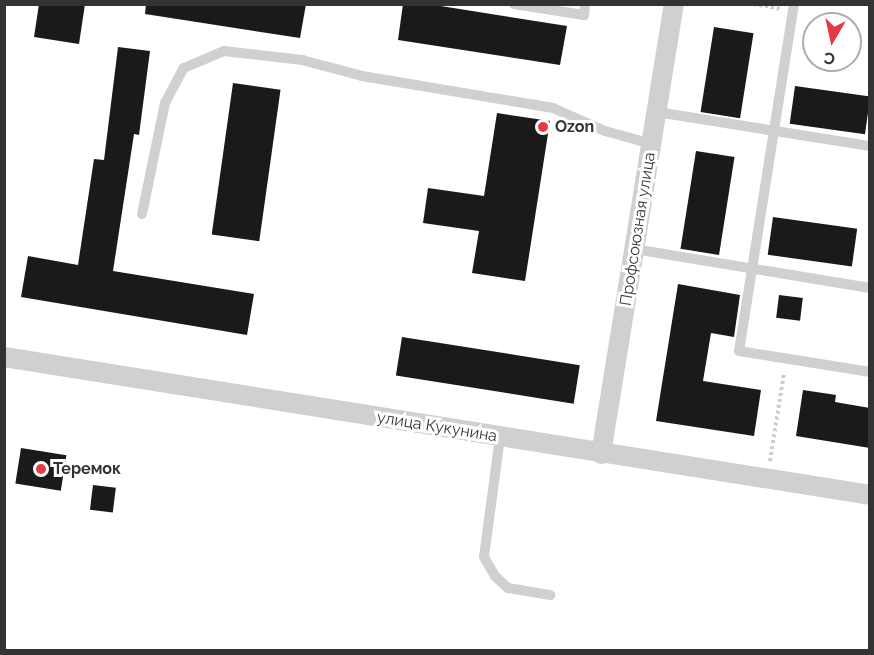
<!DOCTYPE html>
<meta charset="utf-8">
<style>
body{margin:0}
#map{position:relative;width:874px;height:655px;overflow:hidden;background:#fff;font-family:Raleway,sans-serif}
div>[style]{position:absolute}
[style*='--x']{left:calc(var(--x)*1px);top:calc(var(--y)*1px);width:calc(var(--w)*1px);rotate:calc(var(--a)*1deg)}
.building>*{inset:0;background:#1a1a1a;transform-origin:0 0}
.path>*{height:4px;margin-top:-2px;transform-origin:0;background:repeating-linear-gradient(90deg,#cdcdcd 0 3px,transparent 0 6px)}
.service>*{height:10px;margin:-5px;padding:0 5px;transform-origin:5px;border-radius:5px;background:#d0d0d0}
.minor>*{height:20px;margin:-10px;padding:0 10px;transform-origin:10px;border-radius:10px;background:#d0d0d0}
.dots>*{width:16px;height:16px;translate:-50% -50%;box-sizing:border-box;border:3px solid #fff;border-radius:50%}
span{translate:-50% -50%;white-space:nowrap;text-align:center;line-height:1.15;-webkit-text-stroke:6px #fff;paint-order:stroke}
.poi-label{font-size:16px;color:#333;font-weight:700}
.left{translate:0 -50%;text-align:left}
.street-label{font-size:16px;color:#333}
.frame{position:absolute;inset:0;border:6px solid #333;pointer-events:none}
.north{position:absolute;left:802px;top:12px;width:60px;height:60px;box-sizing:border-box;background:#fff;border:2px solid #adadad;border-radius:50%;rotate:189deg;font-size:16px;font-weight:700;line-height:24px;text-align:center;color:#333}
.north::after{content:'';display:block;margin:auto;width:21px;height:27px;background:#e63946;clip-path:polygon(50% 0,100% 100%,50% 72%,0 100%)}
</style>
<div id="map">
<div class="building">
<i style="clip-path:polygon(39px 4px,85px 4px,79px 44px,34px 37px)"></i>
<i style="clip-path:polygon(146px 4px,306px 4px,300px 38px,145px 14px)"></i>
<i style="clip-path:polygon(403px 4px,428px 4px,567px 26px,560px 65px,398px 40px)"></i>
<i style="left:714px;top:27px;width:40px;height:86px;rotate:9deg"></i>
<i style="clip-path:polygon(118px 47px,150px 51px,139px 135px,134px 134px,113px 271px,254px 294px,247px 335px,21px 297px,28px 256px,78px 265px,94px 159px,104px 160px)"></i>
<i style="left:233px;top:83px;width:48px;height:153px;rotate:8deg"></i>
<i style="left:795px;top:86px;width:76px;height:38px;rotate:8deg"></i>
<i style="clip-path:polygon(497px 113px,550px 121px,525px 281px,472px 273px,479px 231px,423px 223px,428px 188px,484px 196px)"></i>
<i style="left:696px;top:151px;width:39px;height:99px;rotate:9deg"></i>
<i style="left:773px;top:217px;width:85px;height:38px;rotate:8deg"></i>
<i style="clip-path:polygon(678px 284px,740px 295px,734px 337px,711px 333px,703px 381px,761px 390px,754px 436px,656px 421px)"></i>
<i style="left:779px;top:295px;width:24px;height:23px;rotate:7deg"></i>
<i style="left:402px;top:337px;width:180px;height:39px;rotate:9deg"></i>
<i style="clip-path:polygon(803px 390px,836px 395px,835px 402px,870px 408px,870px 448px,796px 436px)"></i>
<i style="left:21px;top:448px;width:46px;height:36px;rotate:9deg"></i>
<i style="left:93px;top:485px;width:23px;height:25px;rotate:7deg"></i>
</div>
<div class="path">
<i style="--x:753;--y:4;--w:28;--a:10"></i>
<i style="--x:770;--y:461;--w:89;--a:-81"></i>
</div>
<div class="service">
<i style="--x:514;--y:4;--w:71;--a:8.9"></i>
<i style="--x:584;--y:15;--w:11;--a:-85"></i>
<i style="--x:794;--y:4;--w:351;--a:99"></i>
<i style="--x:739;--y:351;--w:133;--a:9.1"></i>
<i style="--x:657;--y:112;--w:216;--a:9.1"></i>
<i style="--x:142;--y:214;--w:113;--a:-78.3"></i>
<i style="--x:165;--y:103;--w:40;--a:-62"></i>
<i style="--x:184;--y:68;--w:43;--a:-23"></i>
<i style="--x:224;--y:51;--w:79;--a:6.6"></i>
<i style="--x:302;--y:60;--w:62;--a:14.9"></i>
<i style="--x:362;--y:76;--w:194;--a:9.5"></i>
<i style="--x:553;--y:108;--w:57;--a:23.9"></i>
<i style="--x:605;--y:131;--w:49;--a:15.5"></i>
<i style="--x:634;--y:249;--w:239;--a:9.4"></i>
<i style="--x:500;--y:437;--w:121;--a:97.6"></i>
<i style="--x:484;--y:557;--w:22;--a:60"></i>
<i style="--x:495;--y:576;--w:18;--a:43"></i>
<i style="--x:508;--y:588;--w:43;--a:9.5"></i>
</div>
<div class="minor">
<i style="--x:4;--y:357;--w:877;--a:9.05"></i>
<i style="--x:601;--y:454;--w:456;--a:-80.8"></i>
</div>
<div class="dots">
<i style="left:543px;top:127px;background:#e63946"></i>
<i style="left:41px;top:469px;background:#e63946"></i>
</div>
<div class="poi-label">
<span class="left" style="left:555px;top:127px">Ozon</span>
<span class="left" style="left:53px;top:469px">Теремок</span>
</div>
<div class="street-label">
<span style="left:638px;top:229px;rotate:-81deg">Профсоюзная улица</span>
<span style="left:437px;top:427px;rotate:9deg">улица Кукунина</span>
</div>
<div class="frame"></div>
<div class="north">С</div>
</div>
